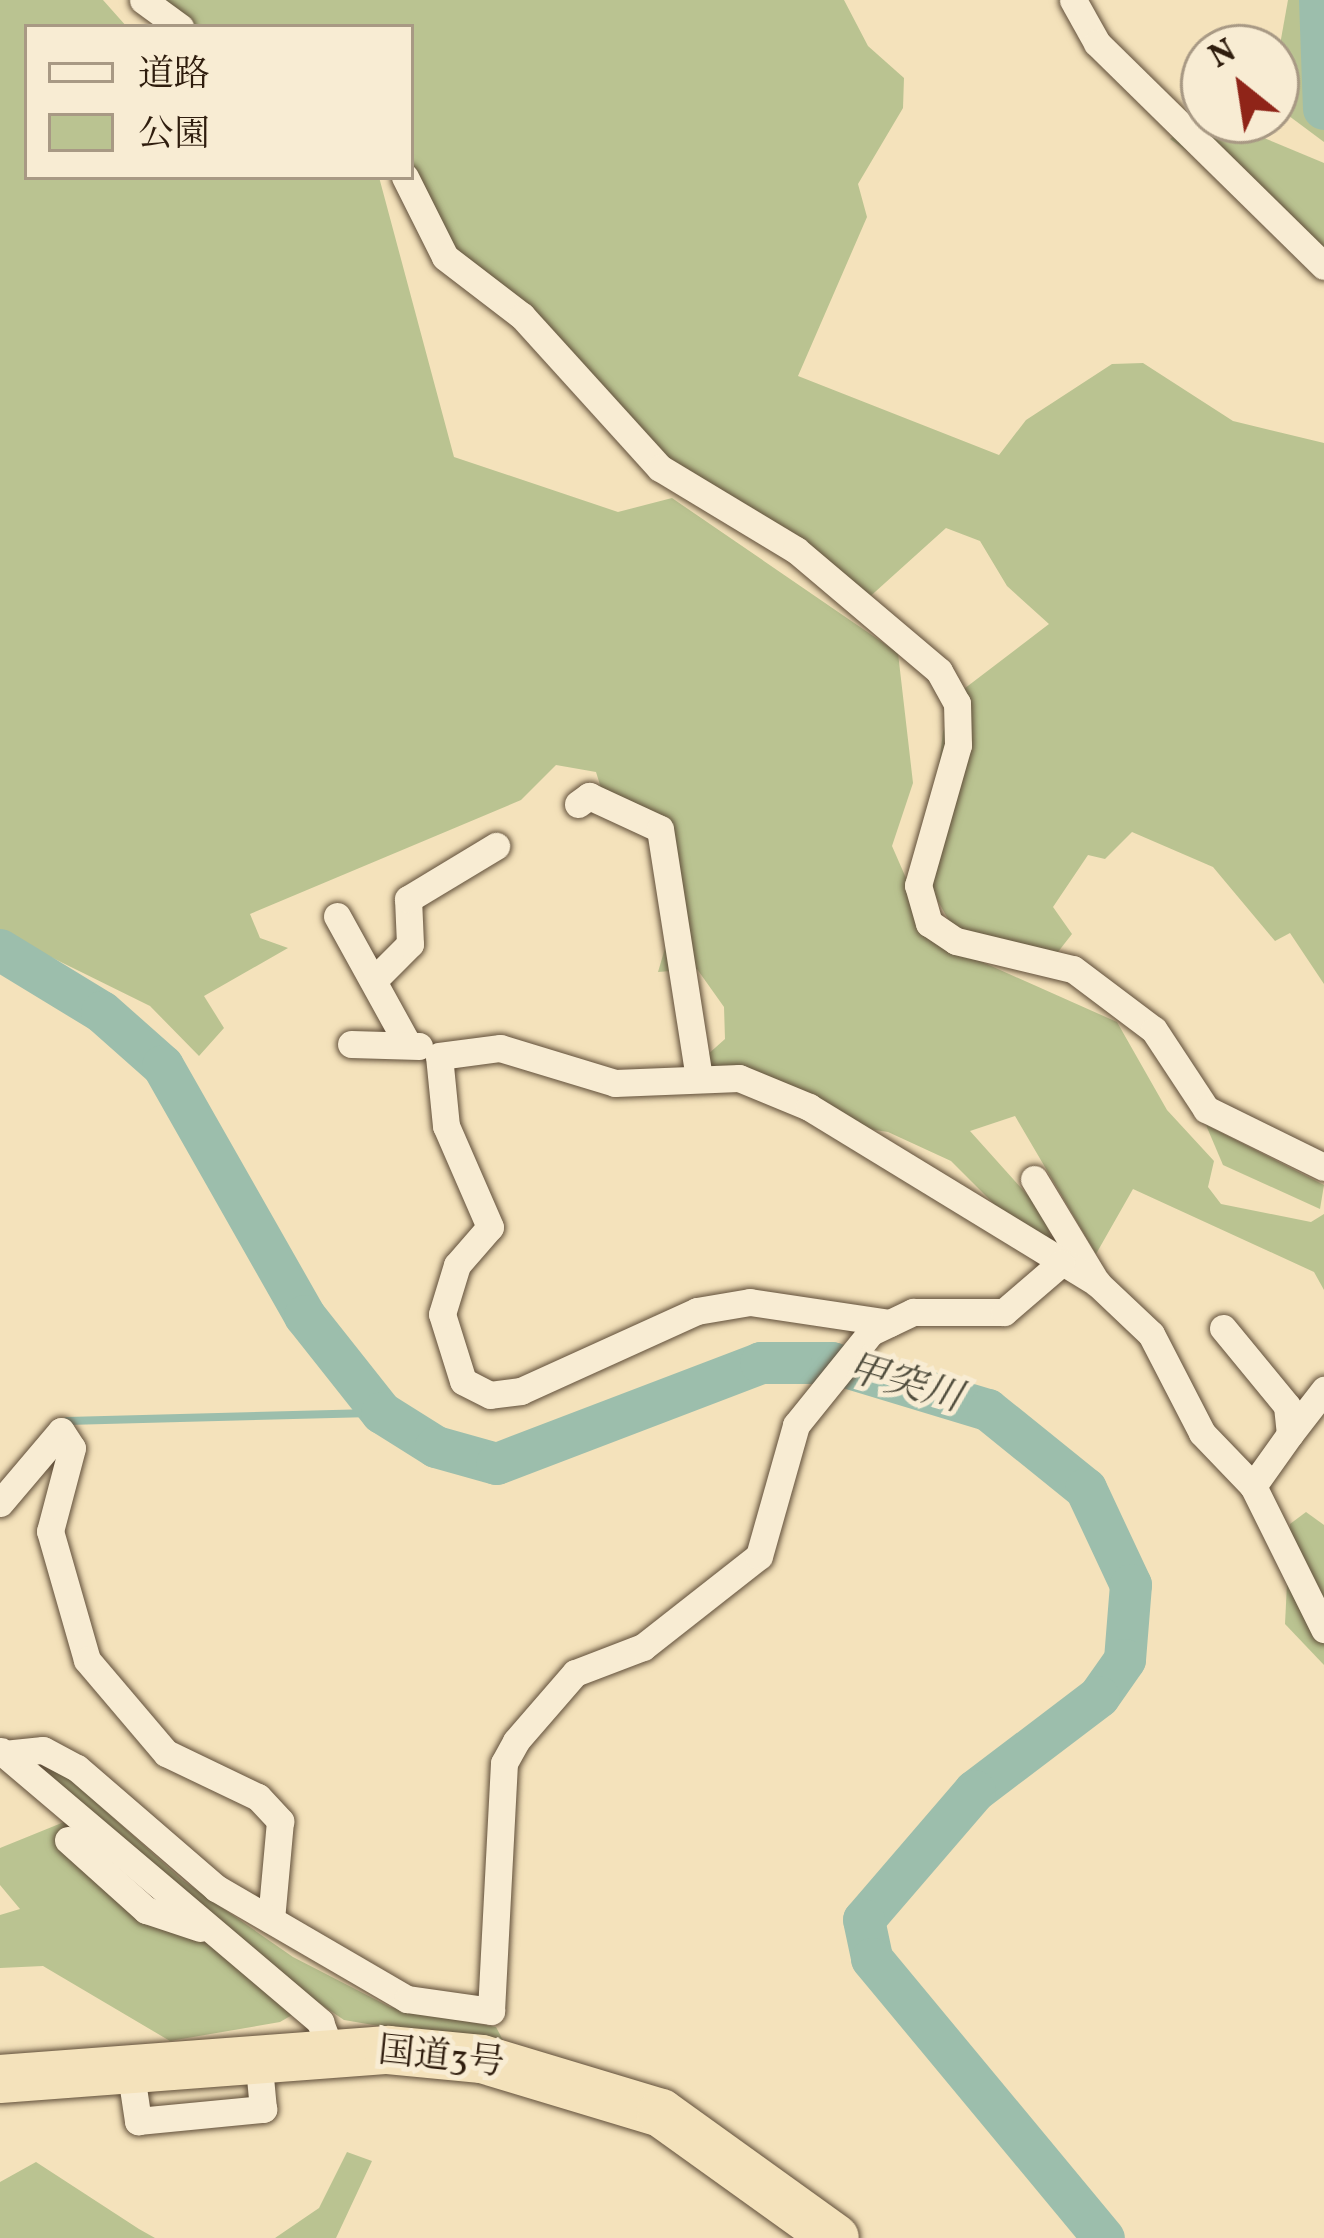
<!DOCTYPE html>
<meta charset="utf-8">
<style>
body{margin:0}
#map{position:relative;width:1324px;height:2238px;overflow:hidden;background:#f4e2bb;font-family:Vollkorn,"Noto Serif JP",serif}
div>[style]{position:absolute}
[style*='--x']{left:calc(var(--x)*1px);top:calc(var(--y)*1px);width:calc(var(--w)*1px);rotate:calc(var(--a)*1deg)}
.green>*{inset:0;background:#bac391}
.stream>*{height:8px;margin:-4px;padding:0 4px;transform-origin:4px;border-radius:4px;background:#9cbeac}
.river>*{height:42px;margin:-21px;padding:0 21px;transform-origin:21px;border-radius:21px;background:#9cbeac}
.roads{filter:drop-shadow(0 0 3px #604e39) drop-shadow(0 0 3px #604e39)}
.street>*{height:27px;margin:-13.5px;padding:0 13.5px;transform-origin:13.5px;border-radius:13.5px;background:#f8ecd3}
.highway>*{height:48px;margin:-24px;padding:0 24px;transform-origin:24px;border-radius:24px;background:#f4e2bb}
span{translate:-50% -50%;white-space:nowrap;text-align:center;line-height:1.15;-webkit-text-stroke:10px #f8ecd3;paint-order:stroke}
.street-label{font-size:36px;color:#2f1d0e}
.water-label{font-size:39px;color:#504d3d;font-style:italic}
.legend{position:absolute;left:24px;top:24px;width:390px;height:156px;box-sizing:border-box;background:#f8ecd3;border:3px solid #a89984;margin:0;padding:15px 21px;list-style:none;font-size:36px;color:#2f1d0e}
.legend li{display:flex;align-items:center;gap:24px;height:60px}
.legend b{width:60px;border:3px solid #a89984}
.north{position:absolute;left:1180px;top:24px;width:120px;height:120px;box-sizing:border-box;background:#f8ecd3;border:3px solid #a89984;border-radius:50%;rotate:330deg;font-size:33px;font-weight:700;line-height:48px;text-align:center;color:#2f1d0e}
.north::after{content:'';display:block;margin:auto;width:42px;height:54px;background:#8f2418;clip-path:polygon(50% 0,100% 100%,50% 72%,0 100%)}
</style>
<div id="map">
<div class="green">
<i style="clip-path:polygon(0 0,103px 0,127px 27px,27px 27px,27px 177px,379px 177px,454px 457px,618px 512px,672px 498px,898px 653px,913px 783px,892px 846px,933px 940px,1117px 1022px,1167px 1110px,1214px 1161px,1208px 1187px,1221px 1204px,1311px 1222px,1324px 1214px,1324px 1290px,1314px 1272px,1133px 1189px,1096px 1254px,1015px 1116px,970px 1131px,1041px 1210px,1053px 1243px,1016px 1226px,951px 1161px,888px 1132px,817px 1121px,697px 1064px,725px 1039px,724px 1007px,697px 969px,658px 972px,668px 938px,652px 823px,605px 801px,596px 772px,556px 765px,521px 800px,250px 914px,260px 938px,288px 948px,204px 996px,224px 1028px,199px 1056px,150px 1006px,0 932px)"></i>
<i style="clip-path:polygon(144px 0,844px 0,868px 46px,904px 78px,903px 108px,858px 184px,867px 217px,798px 376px,999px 455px,1026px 420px,1112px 364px,1143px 363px,1233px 421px,1324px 443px,1324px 984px,1290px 933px,1275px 941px,1213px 867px,1132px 832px,1105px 859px,1088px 855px,1053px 907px,1072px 934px,1047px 966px,953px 928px,925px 878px,943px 732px,956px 695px,1049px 624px,1007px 586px,980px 541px,946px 528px,865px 601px,656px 466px,445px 254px,411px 177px,411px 27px,176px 27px)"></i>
<i style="clip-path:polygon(1288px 0,1324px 0,1324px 142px,1285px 113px,1276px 67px)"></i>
<i style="clip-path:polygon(1204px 113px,1324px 163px,1324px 248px,1170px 139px)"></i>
<i style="clip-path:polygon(1206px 1125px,1324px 1185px,1320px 1209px,1223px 1165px)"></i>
<i style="clip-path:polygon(1306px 1512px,1324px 1525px,1324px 1665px,1285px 1624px,1290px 1524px)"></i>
<i style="clip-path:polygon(49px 1760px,182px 1880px,293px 1957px,390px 2007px,496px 2027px,507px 2048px,344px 2020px,316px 2001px,280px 2022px,170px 2041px,43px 1966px,0 1968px,0 1915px,20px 1909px,0 1885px,0 1848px,69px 1820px,9px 1771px)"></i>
<i style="clip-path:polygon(347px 2152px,372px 2161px,336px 2238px,275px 2238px,319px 2208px)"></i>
<i style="clip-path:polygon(36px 2162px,139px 2229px,155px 2238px,0 2238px,0 2182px)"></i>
</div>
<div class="stream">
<i style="--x:67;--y:1421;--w:315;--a:-1.5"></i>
</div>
<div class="river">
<i style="--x:1320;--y:0;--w:109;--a:87.9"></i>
<i style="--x:0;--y:950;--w:119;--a:31.3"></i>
<i style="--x:102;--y:1012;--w:81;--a:41.5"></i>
<i style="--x:163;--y:1066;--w:288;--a:60.4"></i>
<i style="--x:305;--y:1316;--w:124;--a:51.6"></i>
<i style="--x:382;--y:1413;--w:64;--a:32.2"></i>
<i style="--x:436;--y:1447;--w:63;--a:15.6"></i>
<i style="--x:497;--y:1464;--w:283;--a:-20.9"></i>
<i style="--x:761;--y:1363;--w:71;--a:0"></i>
<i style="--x:832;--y:1363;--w:163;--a:16.8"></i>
<i style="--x:988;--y:1410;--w:126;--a:38.9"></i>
<i style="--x:1086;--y:1489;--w:106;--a:64.9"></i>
<i style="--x:1131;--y:1585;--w:75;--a:94.6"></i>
<i style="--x:1125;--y:1660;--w:45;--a:125.1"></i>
<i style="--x:1099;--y:1697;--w:156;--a:142.8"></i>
<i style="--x:975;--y:1791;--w:170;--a:130.7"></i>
<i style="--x:864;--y:1920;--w:40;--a:78"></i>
<i style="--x:872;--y:1959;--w:363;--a:50.3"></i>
</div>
<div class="roads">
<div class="street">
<i style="--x:143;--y:0;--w:46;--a:36.1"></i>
<i style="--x:1073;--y:0;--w:49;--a:60.8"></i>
<i style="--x:1097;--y:43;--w:318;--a:44.5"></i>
<i style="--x:405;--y:177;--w:89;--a:63.4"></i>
<i style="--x:445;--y:257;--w:97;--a:37.5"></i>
<i style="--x:522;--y:316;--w:205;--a:47.8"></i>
<i style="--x:660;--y:468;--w:159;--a:31.1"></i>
<i style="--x:796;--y:550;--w:187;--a:40.2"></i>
<i style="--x:939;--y:671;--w:37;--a:61"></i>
<i style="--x:957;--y:703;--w:42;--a:88.6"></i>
<i style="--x:958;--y:745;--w:146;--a:105.9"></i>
<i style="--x:918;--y:885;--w:40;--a:74"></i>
<i style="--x:929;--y:923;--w:32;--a:34"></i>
<i style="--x:956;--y:941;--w:120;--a:13.5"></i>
<i style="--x:1073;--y:969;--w:101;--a:37"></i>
<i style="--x:1154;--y:1030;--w:95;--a:56.6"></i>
<i style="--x:1206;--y:1109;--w:131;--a:26.2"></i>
<i style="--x:578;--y:804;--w:14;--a:-36"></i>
<i style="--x:589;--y:796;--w:78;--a:24.9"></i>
<i style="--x:660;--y:829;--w:247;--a:81.1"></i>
<i style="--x:337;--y:916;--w:141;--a:61.1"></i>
<i style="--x:376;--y:978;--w:48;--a:-45"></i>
<i style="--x:410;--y:944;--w:45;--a:-92.5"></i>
<i style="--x:408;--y:899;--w:103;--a:-31.1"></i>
<i style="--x:351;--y:1044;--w:68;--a:1.7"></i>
<i style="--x:1034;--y:1179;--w:122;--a:58.8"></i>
<i style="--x:890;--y:1323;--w:142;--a:-171.5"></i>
<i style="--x:750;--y:1302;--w:54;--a:170.4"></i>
<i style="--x:697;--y:1311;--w:193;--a:155.6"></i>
<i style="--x:521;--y:1391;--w:31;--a:173"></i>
<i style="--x:490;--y:1395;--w:30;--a:-153"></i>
<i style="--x:463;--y:1381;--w:70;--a:-107.4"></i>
<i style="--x:442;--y:1314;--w:51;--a:-73"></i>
<i style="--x:457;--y:1265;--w:50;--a:-49"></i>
<i style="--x:490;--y:1227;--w:110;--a:-113.5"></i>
<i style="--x:446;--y:1126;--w:70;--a:-95.7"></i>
<i style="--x:439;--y:1056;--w:62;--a:-7.5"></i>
<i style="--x:500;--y:1048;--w:120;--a:16.9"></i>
<i style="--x:615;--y:1083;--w:124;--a:-2.3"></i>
<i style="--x:739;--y:1078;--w:76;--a:22.5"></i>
<i style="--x:809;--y:1107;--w:338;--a:31.4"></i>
<i style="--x:1097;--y:1283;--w:74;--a:43.4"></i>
<i style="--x:1151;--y:1334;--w:111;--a:62.7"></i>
<i style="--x:1202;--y:1433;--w:74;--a:46.1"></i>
<i style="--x:1253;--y:1486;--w:160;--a:63.6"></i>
<i style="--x:1223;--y:1328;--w:101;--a:50.6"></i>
<i style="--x:1287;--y:1406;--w:28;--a:84"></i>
<i style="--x:1290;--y:1434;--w:64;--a:125.4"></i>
<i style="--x:1290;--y:1434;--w:56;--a:-52.3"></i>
<i style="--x:0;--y:1503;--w:94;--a:-49.7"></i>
<i style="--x:61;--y:1431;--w:20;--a:57"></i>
<i style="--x:72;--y:1448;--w:86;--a:104.8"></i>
<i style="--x:50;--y:1531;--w:134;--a:74"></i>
<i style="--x:87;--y:1660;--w:122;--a:49.7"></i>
<i style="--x:166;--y:1753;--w:102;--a:25.6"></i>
<i style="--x:258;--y:1797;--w:33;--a:47"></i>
<i style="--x:280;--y:1821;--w:99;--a:95.2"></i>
<i style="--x:1;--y:1751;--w:419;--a:40.3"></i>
<i style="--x:320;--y:2022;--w:33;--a:69"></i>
<i style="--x:4;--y:1754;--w:39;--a:-6"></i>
<i style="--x:43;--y:1750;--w:38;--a:28"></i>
<i style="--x:77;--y:1768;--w:184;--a:40.8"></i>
<i style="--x:216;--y:1888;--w:221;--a:30.2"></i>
<i style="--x:407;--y:1999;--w:85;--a:8.1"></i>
<i style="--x:491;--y:2011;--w:248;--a:-87"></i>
<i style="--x:504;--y:1763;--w:25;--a:-61"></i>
<i style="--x:516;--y:1741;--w:90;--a:-49.1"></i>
<i style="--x:575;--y:1673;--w:73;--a:-20.9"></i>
<i style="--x:643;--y:1647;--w:147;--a:-38.1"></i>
<i style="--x:759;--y:1556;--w:136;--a:-74.2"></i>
<i style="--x:796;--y:1425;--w:119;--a:-51.1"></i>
<i style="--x:871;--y:1332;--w:47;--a:-25.5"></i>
<i style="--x:913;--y:1312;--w:91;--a:0"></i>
<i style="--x:1004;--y:1312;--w:75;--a:-40.7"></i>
<i style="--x:68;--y:1840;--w:105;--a:41.9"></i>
<i style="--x:146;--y:1910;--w:57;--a:18.4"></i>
<i style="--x:130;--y:2068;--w:54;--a:81.4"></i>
<i style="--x:138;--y:2121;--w:126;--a:-5.5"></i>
<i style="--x:263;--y:2109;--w:53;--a:-95.4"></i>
</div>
<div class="highway">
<i style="--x:0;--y:2079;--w:389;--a:-4.3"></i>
<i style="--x:388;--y:2050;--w:94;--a:5.5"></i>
<i style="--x:482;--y:2059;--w:187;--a:16.8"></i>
<i style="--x:661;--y:2113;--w:214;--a:35.7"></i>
</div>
</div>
<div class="street-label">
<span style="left:441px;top:2059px;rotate:6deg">国道3号</span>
</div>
<div class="water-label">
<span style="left:904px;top:1385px;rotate:16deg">甲突川</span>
</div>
<ul class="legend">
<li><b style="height:15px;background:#f8ecd3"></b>道路</li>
<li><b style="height:33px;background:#bac391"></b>公園</li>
</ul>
<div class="north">N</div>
</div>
